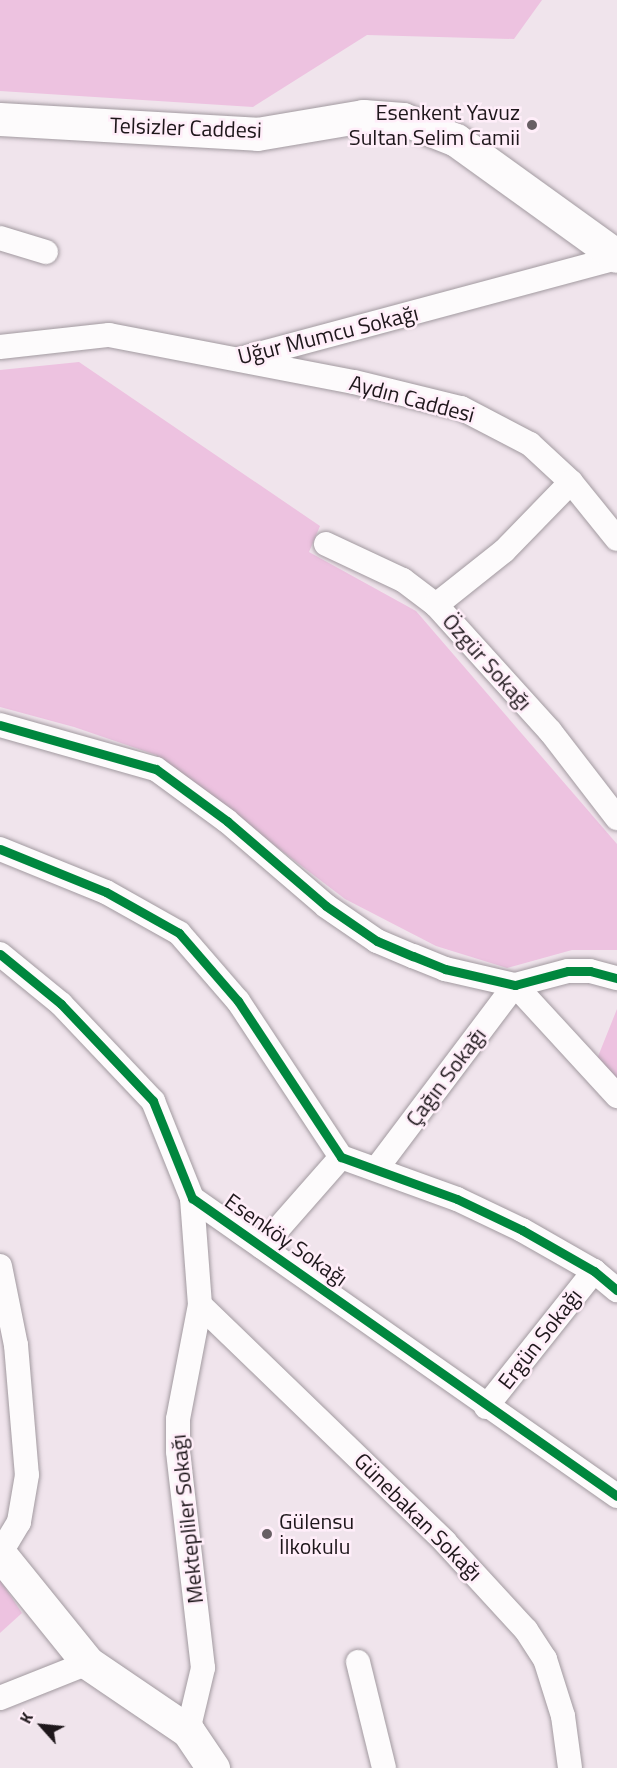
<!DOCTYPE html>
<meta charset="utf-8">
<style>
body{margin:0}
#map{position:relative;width:617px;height:1768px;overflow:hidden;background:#f0e4ec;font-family:"Titillium Web",sans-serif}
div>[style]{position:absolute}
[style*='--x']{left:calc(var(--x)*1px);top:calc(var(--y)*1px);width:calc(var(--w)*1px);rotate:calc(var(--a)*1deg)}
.green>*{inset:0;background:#edc2e0}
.roads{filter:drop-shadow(0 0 2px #a29aa0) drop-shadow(0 0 2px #a29aa0)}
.street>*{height:24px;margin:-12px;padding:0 12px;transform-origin:12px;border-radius:12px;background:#fdfbfc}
.secondary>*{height:33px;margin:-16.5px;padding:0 16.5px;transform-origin:16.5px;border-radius:16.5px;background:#fdfbfc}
.cycleway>*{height:9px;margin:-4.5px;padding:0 4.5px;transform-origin:4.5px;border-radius:4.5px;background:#00873e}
.dots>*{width:16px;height:16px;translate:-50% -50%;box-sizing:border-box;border:3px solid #ffeef9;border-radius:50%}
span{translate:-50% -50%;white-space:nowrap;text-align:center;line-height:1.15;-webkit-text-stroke:5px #ffeef9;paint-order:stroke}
.poi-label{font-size:22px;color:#1e171b}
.right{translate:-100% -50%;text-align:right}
.left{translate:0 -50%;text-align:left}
.street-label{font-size:22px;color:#1e171b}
.north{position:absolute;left:12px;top:1696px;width:60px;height:60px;-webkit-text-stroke:4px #ffeef9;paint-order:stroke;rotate:297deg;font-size:16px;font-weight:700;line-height:24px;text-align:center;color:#1e171b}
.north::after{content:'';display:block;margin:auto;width:21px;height:27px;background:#1e171b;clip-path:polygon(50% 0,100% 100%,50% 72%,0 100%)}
</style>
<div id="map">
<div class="green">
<i style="clip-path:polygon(0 0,542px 0,514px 39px,367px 35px,253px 107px,0 91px)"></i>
<i style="clip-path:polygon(79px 362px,320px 526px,309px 552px,416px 611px,617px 844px,617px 950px,572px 950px,507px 968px,436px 946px,345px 899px,156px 755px,74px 727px,0 707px,0 370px)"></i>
<i style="clip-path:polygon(617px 1009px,617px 1086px,597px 1059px)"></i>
<i style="clip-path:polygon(0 1580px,22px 1613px,0 1633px)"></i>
</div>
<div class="roads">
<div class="street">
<i style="--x:0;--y:238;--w:48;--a:16.9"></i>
<i style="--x:0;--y:347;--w:110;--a:-6.3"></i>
<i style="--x:109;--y:335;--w:249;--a:10.9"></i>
<i style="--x:354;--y:382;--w:110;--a:13.7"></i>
<i style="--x:461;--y:408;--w:78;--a:27.6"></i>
<i style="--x:530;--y:444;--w:56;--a:42.8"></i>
<i style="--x:571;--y:482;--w:73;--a:51.1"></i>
<i style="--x:240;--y:359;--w:390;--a:-15"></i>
<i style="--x:326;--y:544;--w:85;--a:25.1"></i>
<i style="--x:403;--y:580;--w:41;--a:37.1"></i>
<i style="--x:436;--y:605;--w:170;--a:47.9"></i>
<i style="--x:550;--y:731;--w:110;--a:52.4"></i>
<i style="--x:436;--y:605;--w:87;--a:-38.5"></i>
<i style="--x:504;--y:551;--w:96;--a:-45.8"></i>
<i style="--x:0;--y:725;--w:162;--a:15.8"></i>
<i style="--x:156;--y:769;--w:88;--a:36.2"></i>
<i style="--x:227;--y:821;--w:130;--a:40.6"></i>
<i style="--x:326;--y:906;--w:62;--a:34.5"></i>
<i style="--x:377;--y:941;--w:39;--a:23"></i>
<i style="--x:413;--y:956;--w:35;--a:22"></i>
<i style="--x:445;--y:969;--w:72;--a:12.9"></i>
<i style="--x:515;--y:985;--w:55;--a:-14.8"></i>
<i style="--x:568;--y:971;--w:22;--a:0"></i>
<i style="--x:590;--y:971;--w:28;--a:15"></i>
<i style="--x:0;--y:849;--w:114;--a:22.1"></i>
<i style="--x:106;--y:892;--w:84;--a:29.3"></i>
<i style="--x:179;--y:933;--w:90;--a:49.1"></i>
<i style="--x:238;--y:1001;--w:187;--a:56.6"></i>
<i style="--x:341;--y:1157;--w:123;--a:19.9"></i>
<i style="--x:457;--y:1199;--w:72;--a:25.5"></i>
<i style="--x:522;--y:1230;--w:83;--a:29.7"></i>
<i style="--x:594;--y:1271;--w:30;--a:40"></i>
<i style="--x:0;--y:954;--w:79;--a:39.3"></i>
<i style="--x:61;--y:1004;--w:134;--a:46.5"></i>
<i style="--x:153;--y:1101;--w:105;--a:68.1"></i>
<i style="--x:192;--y:1198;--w:519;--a:35.04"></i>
<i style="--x:377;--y:1168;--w:229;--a:-53"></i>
<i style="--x:515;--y:985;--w:151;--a:47.4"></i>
<i style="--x:262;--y:1247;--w:120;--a:-48.7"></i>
<i style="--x:0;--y:1266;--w:81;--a:78.6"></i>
<i style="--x:16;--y:1345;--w:130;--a:85.2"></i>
<i style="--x:27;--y:1475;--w:48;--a:99.7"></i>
<i style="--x:19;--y:1522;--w:37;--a:121"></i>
<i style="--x:200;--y:1305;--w:341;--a:44"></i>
<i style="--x:445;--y:1542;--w:120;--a:47.4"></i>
<i style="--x:526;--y:1630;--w:35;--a:57"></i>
<i style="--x:545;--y:1659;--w:60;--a:72.5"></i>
<i style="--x:563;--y:1716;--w:52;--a:82.3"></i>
<i style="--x:486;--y:1407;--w:174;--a:-51.5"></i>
<i style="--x:358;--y:1662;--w:109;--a:76.2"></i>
<i style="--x:0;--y:1698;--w:95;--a:-21.7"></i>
<i style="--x:188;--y:1731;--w:65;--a:-76.6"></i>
<i style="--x:203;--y:1668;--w:218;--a:-96.6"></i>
<i style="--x:178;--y:1451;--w:32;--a:-90"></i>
<i style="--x:178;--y:1419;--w:116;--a:-79.1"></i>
<i style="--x:200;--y:1305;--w:107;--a:-94.3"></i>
</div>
<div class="secondary">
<i style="--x:0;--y:119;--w:257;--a:3.3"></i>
<i style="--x:257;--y:134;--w:108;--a:-9.6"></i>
<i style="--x:363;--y:116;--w:40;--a:4.3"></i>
<i style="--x:403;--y:119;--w:57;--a:21.6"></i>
<i style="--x:456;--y:140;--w:198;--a:35.8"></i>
<i style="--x:0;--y:1554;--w:140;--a:51.1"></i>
<i style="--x:88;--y:1663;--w:121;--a:34.2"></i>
<i style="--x:188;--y:1731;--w:45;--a:56"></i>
</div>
</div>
<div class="cycleway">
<i style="--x:0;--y:725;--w:162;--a:15.8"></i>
<i style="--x:156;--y:769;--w:88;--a:36.2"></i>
<i style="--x:227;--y:821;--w:130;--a:40.6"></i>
<i style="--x:326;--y:906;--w:62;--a:34.5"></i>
<i style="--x:377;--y:941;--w:39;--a:23"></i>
<i style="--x:413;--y:956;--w:35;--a:22"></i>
<i style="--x:445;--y:969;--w:72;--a:12.9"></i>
<i style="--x:515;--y:985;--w:55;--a:-14.8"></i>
<i style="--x:568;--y:971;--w:22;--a:0"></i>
<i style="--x:590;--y:971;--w:28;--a:15"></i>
<i style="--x:0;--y:849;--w:114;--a:22.1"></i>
<i style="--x:106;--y:892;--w:84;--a:29.3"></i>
<i style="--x:179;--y:933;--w:90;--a:49.1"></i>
<i style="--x:238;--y:1001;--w:187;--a:56.6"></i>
<i style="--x:341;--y:1157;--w:123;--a:19.9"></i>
<i style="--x:457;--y:1199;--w:72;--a:25.5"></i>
<i style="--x:522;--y:1230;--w:83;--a:29.7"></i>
<i style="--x:594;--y:1271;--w:30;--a:40"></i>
<i style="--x:0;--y:954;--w:79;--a:39.3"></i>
<i style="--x:61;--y:1004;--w:134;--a:46.5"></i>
<i style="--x:153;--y:1101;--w:105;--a:68.1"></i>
<i style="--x:192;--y:1198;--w:519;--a:35.04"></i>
</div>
<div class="dots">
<i style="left:532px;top:125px;background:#685f64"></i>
<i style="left:267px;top:1534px;background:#685f64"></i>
</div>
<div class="poi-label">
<span class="right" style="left:520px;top:125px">Esenkent Yavuz<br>Sultan Selim Camii</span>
<span class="left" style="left:279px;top:1534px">Gülensu<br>İlkokulu</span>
</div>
<div class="street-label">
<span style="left:186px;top:128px;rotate:2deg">Telsizler Caddesi</span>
<span style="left:328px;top:335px;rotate:-14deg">Uğur Mumcu Sokağı</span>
<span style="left:412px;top:399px;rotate:15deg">Aydın Caddesi</span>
<span style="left:487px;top:662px;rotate:48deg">Özgür Sokağı</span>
<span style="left:446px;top:1077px;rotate:-53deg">Çağın Sokağı</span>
<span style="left:286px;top:1240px;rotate:35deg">Esenköy Sokağı</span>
<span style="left:540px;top:1339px;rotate:-52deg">Ergün Sokağı</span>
<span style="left:418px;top:1517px;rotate:45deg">Günebakan Sokağı</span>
<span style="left:187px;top:1519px;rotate:-96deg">Mektepliler Sokağı</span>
</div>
<div class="north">K</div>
</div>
